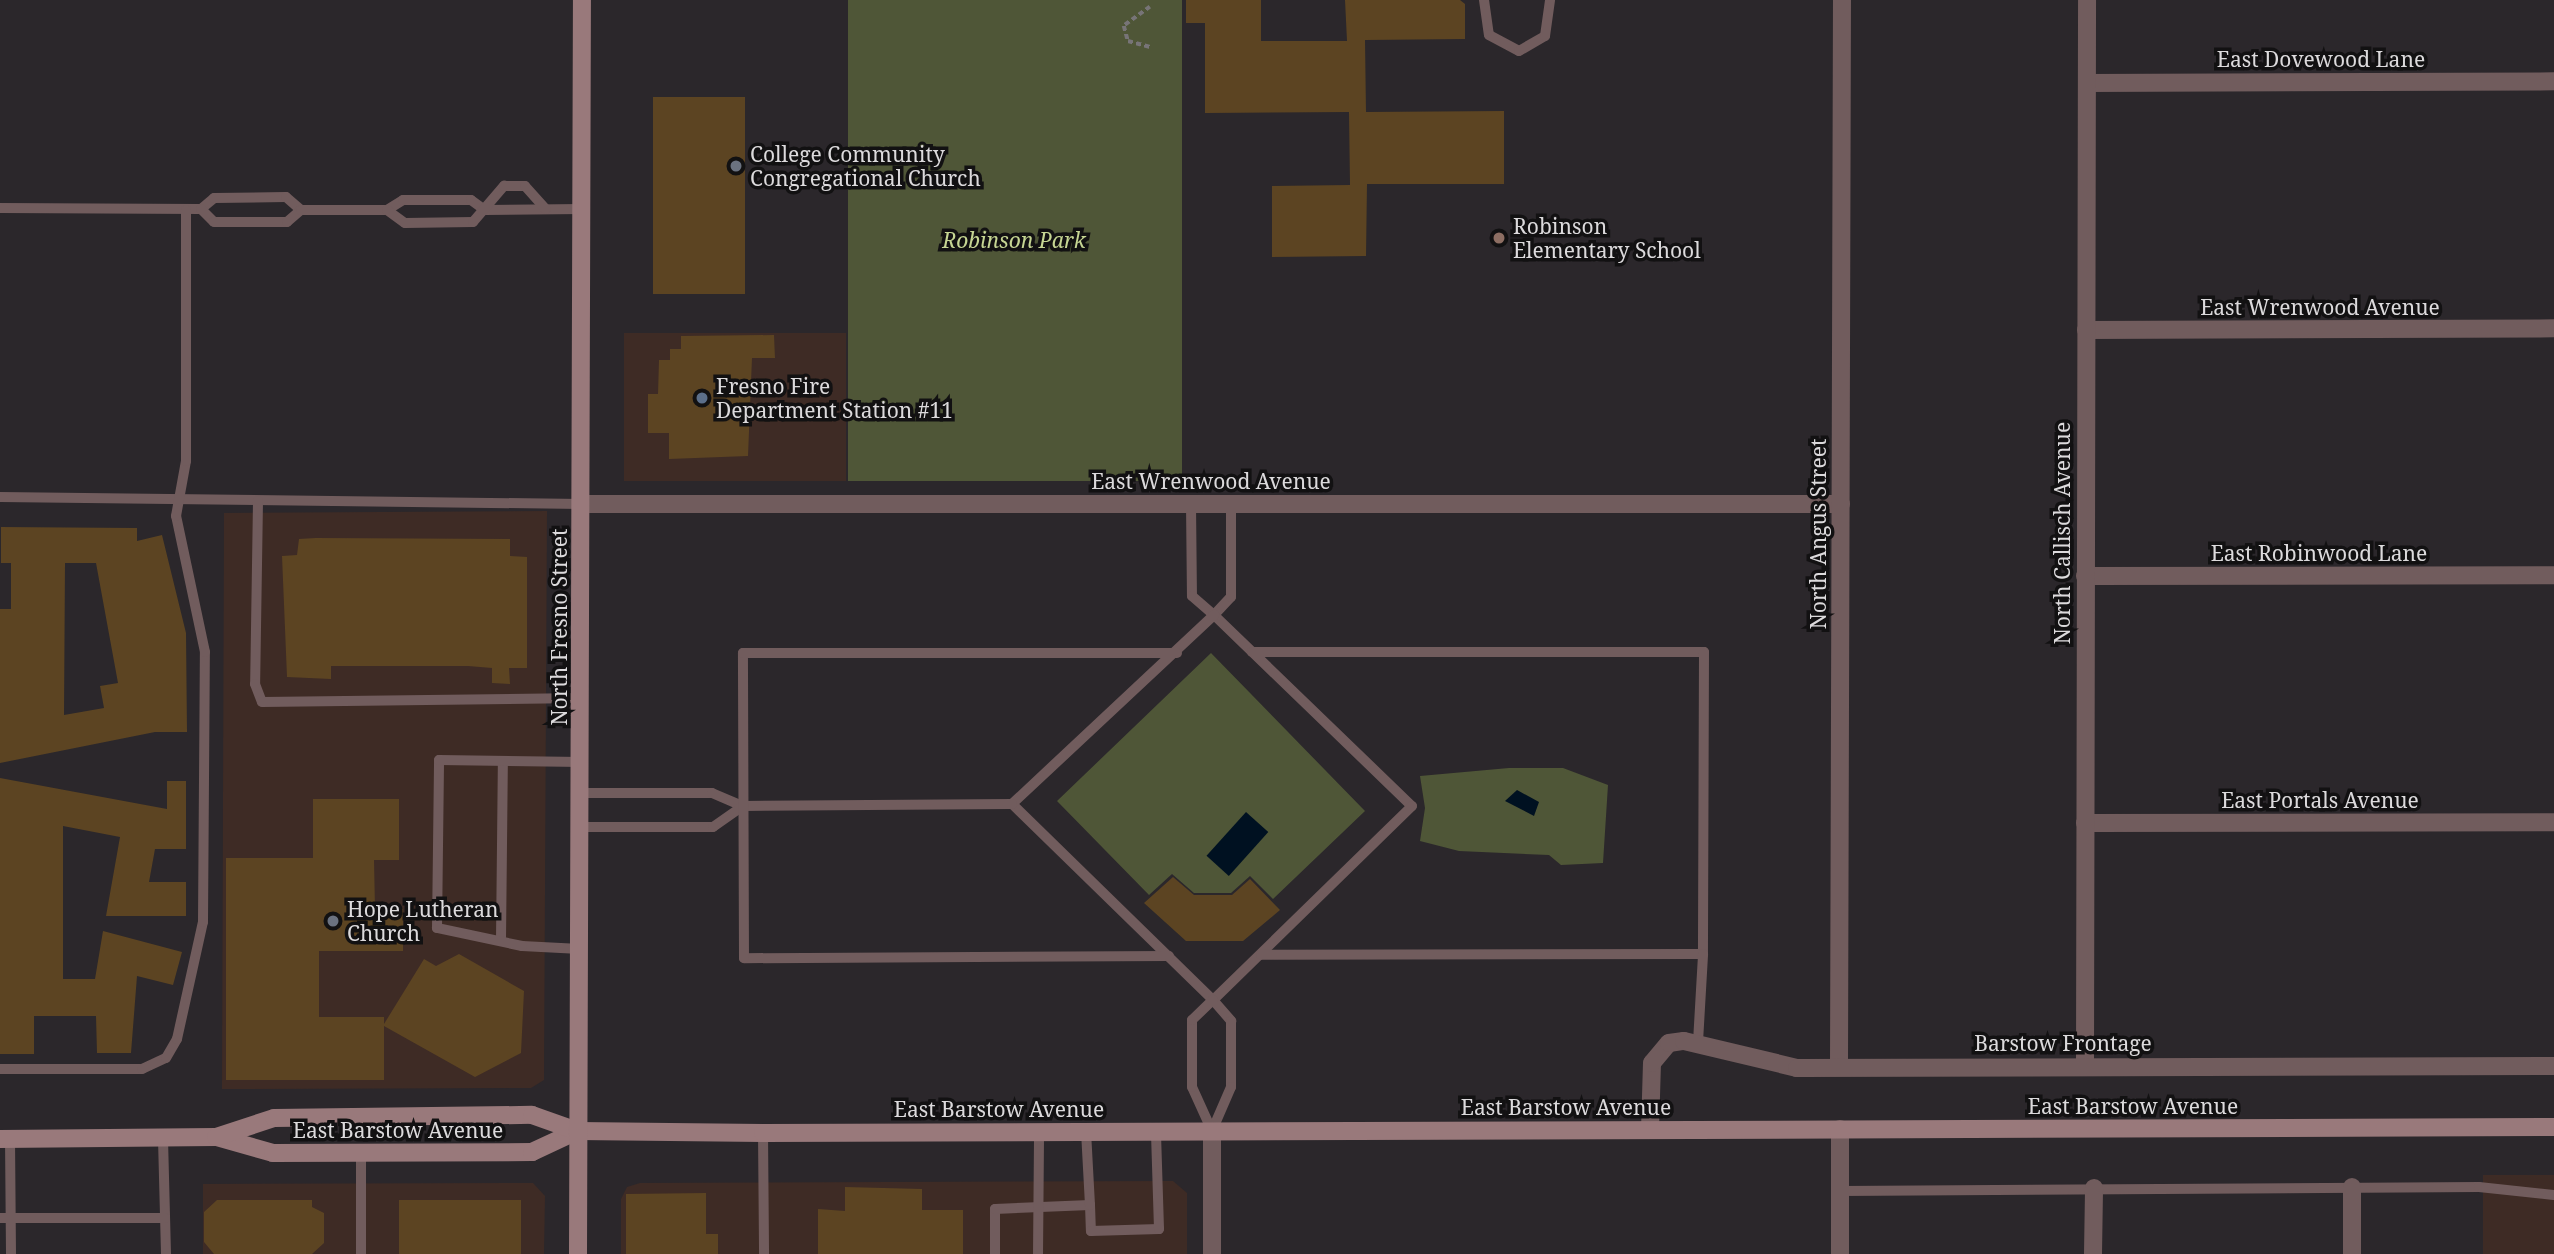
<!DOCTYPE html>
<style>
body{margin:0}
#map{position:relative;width:2554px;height:1254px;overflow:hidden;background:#2b272b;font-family:"Noto Serif",serif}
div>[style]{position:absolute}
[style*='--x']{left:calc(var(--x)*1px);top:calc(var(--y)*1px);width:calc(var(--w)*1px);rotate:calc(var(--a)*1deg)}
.commercial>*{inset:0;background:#3e2b25;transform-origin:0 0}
.green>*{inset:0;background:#4f5637;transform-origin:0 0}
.water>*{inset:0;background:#001121;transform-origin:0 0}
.building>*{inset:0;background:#5c4422;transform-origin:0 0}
.path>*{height:3.5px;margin-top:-1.75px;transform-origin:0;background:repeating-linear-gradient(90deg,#777477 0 5px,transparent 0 8.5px)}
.lane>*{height:10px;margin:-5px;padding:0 5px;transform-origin:5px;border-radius:5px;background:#715c5d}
.street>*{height:18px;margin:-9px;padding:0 9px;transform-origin:9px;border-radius:9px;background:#715c5d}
.secondary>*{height:18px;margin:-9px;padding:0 9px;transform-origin:9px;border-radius:9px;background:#99797b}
.dots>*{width:19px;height:19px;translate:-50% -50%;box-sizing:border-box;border:4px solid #121112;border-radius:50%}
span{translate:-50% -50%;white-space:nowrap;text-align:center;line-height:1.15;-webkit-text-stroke:7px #121112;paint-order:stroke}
.street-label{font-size:21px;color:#dcdadc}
.poi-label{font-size:21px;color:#dcdadc}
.left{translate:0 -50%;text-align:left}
.park-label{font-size:21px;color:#c6d693;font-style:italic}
</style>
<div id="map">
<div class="commercial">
<i style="left:846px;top:333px;width:148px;height:222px;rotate:90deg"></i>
<i style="clip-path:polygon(547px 511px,544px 1080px,531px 1088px,222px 1089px,224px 513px)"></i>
<i style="left:2483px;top:1175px;width:71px;height:79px"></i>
<i style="clip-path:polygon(1173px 1181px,1187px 1193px,1187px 1254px,621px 1254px,621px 1199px,627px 1187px,640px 1183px)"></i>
<i style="clip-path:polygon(533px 1183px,545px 1196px,544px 1254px,203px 1254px,203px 1184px)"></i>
</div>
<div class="green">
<i style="left:848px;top:0;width:334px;height:481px"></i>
<i style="clip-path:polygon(1211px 653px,1365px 811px,1273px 899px,1250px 876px,1231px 893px,1194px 893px,1172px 874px,1149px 895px,1057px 801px)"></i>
<i style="clip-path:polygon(1509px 768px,1563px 768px,1608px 785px,1603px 863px,1561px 865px,1549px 855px,1459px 851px,1420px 841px,1425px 808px,1420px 776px)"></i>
</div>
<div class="water">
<i style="clip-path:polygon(1517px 790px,1539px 802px,1534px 816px,1505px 801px)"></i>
<i style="left:1246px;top:812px;width:30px;height:59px;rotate:42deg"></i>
</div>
<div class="building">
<i style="clip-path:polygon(1186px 0,1261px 0,1261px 41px,1347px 41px,1345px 0,1460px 0,1465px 4px,1465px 39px,1365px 40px,1366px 112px,1504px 111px,1504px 184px,1367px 184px,1366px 256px,1272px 257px,1272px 186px,1350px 185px,1349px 112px,1205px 113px,1205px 23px,1186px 23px)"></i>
<i style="left:653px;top:97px;width:92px;height:197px"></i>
<i style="clip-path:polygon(774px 335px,775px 358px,752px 358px,748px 456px,669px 459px,669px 433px,648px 433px,648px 394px,658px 394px,659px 360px,670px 360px,670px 349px,681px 349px,681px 336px)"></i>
<i style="clip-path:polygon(evenodd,1px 527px,137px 528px,137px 541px,162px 535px,186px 633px,187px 732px,155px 732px,0 763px,0 609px,11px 609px,11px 563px,1px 563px,1px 527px,65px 563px,96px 563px,118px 683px,100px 686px,104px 708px,64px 715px,65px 563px)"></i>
<i style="clip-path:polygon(316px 538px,510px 539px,510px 556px,527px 557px,527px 668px,509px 668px,510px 684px,492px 683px,492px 668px,468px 666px,331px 666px,331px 679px,287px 677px,282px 556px,297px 555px,299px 539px)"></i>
<i style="clip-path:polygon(0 778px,167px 809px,167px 781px,186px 781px,186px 849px,155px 849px,149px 882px,186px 882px,186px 916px,106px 916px,120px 837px,63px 826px,63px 979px,95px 979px,103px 931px,182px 952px,173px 985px,137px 976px,131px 1053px,97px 1053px,96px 1016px,34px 1016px,34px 1054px,0 1054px)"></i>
<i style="clip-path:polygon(313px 799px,399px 799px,399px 860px,374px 860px,375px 908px,403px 909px,403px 951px,319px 951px,319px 1017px,384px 1017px,384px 1024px,424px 959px,436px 966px,459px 954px,524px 991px,521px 1053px,475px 1077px,384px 1026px,384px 1080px,226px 1080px,226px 858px,313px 858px)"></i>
<i style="clip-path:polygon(1173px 877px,1194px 895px,1232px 895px,1250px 879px,1280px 910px,1243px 941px,1186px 941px,1144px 903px)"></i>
<i style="clip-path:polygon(845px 1187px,922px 1189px,922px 1210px,963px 1210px,963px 1254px,818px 1254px,818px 1209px,845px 1211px)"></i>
<i style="clip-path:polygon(706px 1193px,706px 1234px,718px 1234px,718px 1254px,626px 1254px,626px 1194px)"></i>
<i style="clip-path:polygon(217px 1200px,312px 1200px,312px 1207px,324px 1213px,324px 1243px,312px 1254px,214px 1254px,204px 1242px,204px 1212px)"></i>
<i style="left:399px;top:1200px;width:122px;height:54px"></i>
</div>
<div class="path">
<i style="--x:1150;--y:7;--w:32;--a:144"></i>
<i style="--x:1124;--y:26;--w:16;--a:75"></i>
<i style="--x:1128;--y:41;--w:23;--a:15"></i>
</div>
<div class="lane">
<i style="--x:1484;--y:0;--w:35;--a:82"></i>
<i style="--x:1489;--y:35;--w:34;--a:28"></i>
<i style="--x:1519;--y:51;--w:30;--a:-30"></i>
<i style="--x:1545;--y:36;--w:36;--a:-82"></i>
<i style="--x:0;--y:208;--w:201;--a:0.3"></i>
<i style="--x:201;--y:209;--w:17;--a:-40"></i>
<i style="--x:214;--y:198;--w:72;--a:-0.8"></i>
<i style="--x:286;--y:197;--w:20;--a:41"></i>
<i style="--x:201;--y:209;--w:18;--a:45"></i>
<i style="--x:214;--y:222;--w:73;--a:0"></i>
<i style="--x:287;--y:222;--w:18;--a:-41"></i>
<i style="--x:301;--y:210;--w:86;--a:0"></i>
<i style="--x:387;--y:210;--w:19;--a:-32"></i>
<i style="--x:403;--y:200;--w:68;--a:0"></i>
<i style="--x:471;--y:200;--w:17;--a:36"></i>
<i style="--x:485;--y:210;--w:97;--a:-0.6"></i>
<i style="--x:387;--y:210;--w:22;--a:36"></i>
<i style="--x:405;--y:223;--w:68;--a:-0.8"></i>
<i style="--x:473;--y:222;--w:48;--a:-49.3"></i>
<i style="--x:504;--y:186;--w:21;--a:0"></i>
<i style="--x:525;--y:186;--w:31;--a:48"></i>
<i style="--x:0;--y:497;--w:582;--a:0.69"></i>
<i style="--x:258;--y:501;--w:183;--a:90.9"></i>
<i style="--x:255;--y:684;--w:19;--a:69"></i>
<i style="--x:262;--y:702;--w:320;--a:-0.7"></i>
<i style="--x:1191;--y:504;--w:92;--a:89.4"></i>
<i style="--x:1192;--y:596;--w:29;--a:41"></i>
<i style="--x:1214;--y:615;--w:25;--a:-47"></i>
<i style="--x:1231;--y:597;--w:93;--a:-90"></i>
<i style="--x:1214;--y:615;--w:275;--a:44"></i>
<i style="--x:1412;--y:806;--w:278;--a:135.7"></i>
<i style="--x:1213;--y:1000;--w:281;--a:-135.7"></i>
<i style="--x:1012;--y:804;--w:277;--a:-43.1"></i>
<i style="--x:1252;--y:652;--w:452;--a:0"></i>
<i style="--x:1704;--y:652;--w:302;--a:90.2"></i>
<i style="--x:1703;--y:954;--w:442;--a:179.9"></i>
<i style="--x:582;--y:793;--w:130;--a:0"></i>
<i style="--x:712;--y:793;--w:34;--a:23"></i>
<i style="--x:743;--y:806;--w:269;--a:-0.4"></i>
<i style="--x:582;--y:827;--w:131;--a:0"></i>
<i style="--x:713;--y:827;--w:37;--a:-35"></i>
<i style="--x:501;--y:940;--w:179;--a:-89.4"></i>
<i style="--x:580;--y:949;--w:58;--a:-177"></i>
<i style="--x:522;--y:946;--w:87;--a:-168"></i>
<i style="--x:437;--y:928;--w:168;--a:-89.3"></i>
<i style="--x:439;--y:760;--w:143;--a:0.8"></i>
<i style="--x:1169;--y:956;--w:425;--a:179.7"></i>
<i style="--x:744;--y:958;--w:305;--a:-90.2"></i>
<i style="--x:743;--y:653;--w:434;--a:0"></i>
<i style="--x:1213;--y:1000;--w:28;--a:49"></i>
<i style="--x:1231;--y:1021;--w:66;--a:90"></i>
<i style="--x:1231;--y:1087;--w:48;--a:113.4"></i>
<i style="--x:1212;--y:1131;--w:48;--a:-114.4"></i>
<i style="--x:1192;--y:1087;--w:67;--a:-90"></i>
<i style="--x:1192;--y:1020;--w:29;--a:-44"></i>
<i style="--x:1698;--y:1042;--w:88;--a:-86.7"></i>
<i style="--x:0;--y:1069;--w:142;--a:0"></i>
<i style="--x:142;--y:1069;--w:26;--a:-25"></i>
<i style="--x:166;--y:1058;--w:22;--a:-60"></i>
<i style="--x:177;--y:1039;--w:120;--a:-77.5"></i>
<i style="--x:203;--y:922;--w:270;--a:-89.6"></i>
<i style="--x:205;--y:652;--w:139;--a:-102"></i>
<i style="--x:176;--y:516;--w:56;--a:-79.7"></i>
<i style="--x:186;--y:461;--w:251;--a:-90"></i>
<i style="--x:763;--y:1133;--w:121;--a:89.5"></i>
<i style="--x:10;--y:1139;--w:115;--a:89.5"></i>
<i style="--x:163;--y:1139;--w:115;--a:88.5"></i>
<i style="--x:361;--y:1153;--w:101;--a:90"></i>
<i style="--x:1840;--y:1191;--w:639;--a:-0.36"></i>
<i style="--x:2479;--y:1187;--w:75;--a:6.1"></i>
<i style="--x:1090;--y:1205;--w:26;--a:88"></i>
<i style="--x:1091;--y:1231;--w:68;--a:-1.7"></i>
<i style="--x:1159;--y:1229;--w:97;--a:-91.8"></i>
<i style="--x:0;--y:1218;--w:165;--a:0"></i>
<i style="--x:995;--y:1254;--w:45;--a:-90"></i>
<i style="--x:995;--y:1209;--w:95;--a:-2.4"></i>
<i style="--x:1090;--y:1205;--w:73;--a:-93.1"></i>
<i style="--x:1038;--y:1254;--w:122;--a:-89.5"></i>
</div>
<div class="street">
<i style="--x:2087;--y:83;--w:467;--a:-0.2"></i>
<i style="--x:2086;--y:330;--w:468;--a:-0.2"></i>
<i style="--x:582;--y:504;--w:1259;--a:0"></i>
<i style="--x:2085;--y:576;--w:469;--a:-0.1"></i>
<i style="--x:2085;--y:823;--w:469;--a:-0.1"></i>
<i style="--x:2085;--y:1066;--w:1066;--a:-89.89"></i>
<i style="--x:1839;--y:1067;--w:1067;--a:-89.84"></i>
<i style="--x:1840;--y:1129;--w:125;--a:90"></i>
<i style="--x:1650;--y:1130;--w:67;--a:-88.3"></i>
<i style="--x:1652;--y:1063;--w:26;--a:-50"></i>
<i style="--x:1669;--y:1043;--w:15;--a:-8"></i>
<i style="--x:1684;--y:1041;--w:116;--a:13.4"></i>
<i style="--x:1797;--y:1068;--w:757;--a:-0.15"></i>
<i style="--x:1212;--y:1131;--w:123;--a:90"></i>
<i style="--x:2352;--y:1187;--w:67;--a:90"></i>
<i style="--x:2093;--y:1254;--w:66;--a:-89.1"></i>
</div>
<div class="secondary">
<i style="--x:217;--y:1137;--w:58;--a:15.9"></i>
<i style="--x:273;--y:1153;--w:259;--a:-0.2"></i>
<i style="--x:532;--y:1152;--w:50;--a:-25"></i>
<i style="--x:0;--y:1139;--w:216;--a:-0.5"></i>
<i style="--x:216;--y:1137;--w:61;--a:-18.1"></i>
<i style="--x:274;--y:1118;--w:258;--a:-0.7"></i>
<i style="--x:532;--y:1115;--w:48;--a:19.6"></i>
<i style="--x:577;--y:1131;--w:186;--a:0.6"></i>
<i style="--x:763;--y:1133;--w:1791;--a:-0.19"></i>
<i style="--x:578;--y:1254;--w:1254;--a:-89.82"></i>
</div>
<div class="dots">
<i style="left:736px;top:166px;background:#6b7280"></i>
<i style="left:1499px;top:238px;background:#8d6e63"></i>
<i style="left:702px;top:398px;background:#5c6f8a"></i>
<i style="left:333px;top:921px;background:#6b7280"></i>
</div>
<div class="street-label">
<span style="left:2321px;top:59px">East Dovewood Lane</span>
<span style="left:2320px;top:307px">East Wrenwood Avenue</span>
<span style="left:1211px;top:481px">East Wrenwood Avenue</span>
<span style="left:2062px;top:533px;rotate:-90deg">North Callisch Avenue</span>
<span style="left:1818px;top:534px;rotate:-90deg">North Angus Street</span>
<span style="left:2319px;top:553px">East Robinwood Lane</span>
<span style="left:559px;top:627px;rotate:-90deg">North Fresno Street</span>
<span style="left:2320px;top:800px">East Portals Avenue</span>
<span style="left:2063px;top:1043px">Barstow Frontage</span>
<span style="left:2133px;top:1106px">East Barstow Avenue</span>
<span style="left:1566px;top:1107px">East Barstow Avenue</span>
<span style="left:999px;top:1109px">East Barstow Avenue</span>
<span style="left:398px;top:1130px">East Barstow Avenue</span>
</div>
<div class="poi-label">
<span class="left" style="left:750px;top:166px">College Community<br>Congregational Church</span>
<span class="left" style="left:1513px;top:238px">Robinson<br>Elementary School</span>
<span class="left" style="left:716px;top:398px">Fresno Fire<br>Department Station #11</span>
<span class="left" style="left:347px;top:921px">Hope Lutheran<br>Church</span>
</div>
<div class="park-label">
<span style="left:1014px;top:240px">Robinson Park</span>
</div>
</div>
